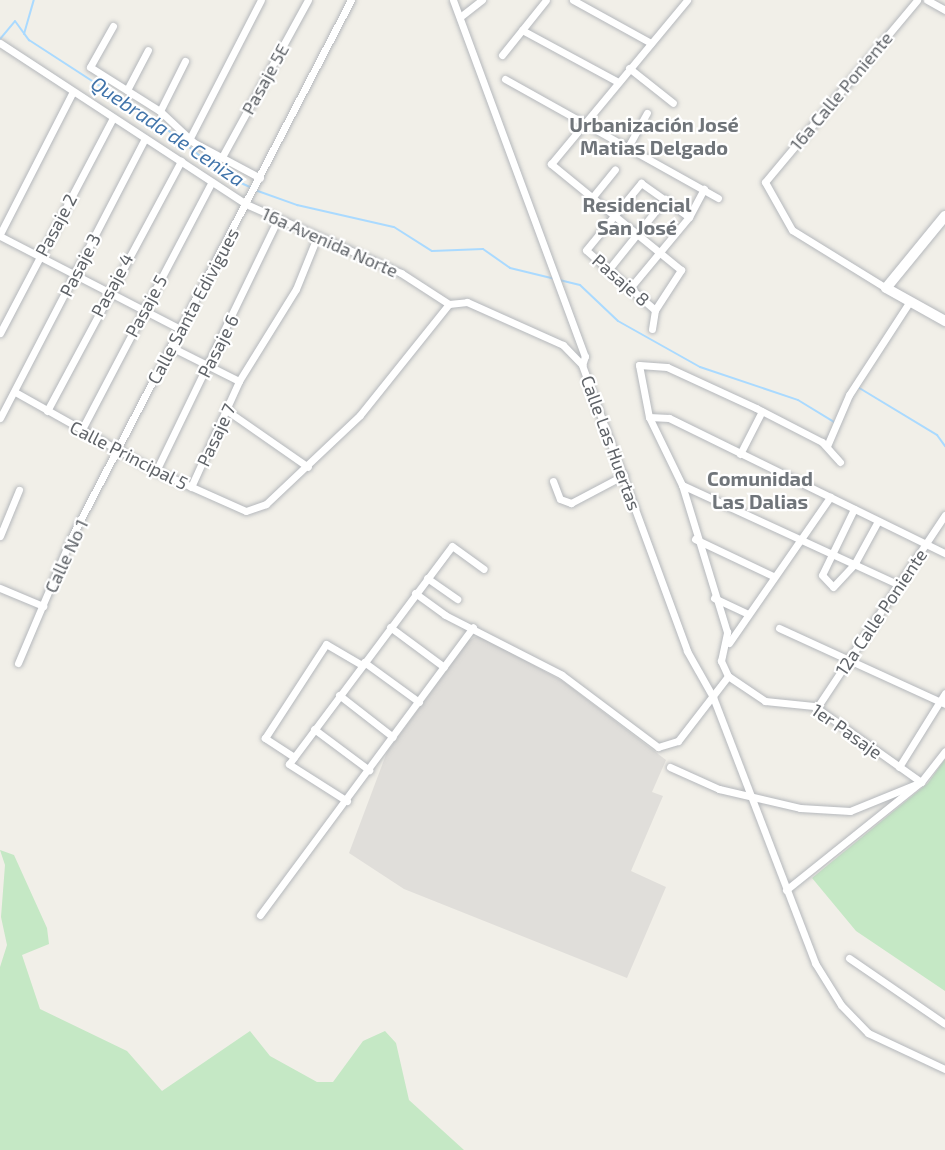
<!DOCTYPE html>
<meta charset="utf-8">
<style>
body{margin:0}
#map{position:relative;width:945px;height:1150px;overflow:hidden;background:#f1efe8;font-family:"Exo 2",sans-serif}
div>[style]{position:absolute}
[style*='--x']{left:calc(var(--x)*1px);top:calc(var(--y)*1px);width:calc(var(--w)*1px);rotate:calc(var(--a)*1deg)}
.industrial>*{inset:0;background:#e0deda}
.green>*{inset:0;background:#c5e8c5}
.stream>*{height:2px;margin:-1px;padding:0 1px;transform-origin:1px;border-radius:1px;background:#aadaff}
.roads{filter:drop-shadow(0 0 2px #b5b8bc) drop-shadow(0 0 2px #b5b8bc)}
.street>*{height:7px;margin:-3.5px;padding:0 3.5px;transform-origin:3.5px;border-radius:3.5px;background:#fff}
.secondary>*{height:10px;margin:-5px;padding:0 5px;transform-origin:5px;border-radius:5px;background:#fff}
span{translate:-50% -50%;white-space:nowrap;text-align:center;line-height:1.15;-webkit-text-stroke:4.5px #fff;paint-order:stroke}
.street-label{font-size:18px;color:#5f6368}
.neighbourhood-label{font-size:20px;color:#70757a;font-weight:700}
.water-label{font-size:20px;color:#4174aa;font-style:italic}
</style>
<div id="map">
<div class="industrial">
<i style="clip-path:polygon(479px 635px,564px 682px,666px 760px,652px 792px,663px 796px,631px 871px,666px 887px,627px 978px,404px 889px,349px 853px,387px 752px,468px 641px)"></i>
</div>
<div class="green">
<i style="clip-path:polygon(945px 759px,945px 991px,856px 931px,812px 878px,928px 783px)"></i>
<i style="clip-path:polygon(0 850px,14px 855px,47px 928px,49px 944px,22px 955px,40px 1009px,127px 1051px,162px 1091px,250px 1031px,270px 1056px,317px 1082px,333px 1082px,363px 1041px,385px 1031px,396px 1043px,409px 1100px,464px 1150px,0 1150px,0 967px,7px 945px,1px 917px,5px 865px)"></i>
</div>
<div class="stream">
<i style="--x:24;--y:34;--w:35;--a:-74"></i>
<i style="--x:0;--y:39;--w:23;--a:-50"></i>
<i style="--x:15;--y:21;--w:24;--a:54"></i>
<i style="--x:29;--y:40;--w:167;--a:33"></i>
<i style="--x:169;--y:131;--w:70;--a:38.7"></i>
<i style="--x:224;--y:175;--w:29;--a:25"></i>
<i style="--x:255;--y:190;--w:45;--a:19.7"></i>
<i style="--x:297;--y:205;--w:99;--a:12.8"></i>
<i style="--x:394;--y:227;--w:45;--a:32.3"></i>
<i style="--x:432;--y:251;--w:51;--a:-2.2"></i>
<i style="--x:483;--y:249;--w:33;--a:35"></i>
<i style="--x:510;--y:268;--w:72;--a:13.7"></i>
<i style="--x:580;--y:285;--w:52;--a:43.5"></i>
<i style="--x:618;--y:321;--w:94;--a:29.3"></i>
<i style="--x:700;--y:367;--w:103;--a:18.6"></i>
<i style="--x:798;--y:400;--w:42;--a:31.4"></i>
<i style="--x:856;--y:386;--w:95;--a:31.2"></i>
<i style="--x:937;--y:435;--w:14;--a:54"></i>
</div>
<div class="roads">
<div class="street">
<i style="--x:453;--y:0;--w:380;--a:69.7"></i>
<i style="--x:585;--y:356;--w:9;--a:108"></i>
<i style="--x:573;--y:0;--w:89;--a:28.9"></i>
<i style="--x:927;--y:0;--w:21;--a:29"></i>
<i style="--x:460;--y:17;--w:28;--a:-38"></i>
<i style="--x:113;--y:26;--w:47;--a:119.3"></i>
<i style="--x:90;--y:67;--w:83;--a:32.2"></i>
<i style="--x:160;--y:111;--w:45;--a:43.2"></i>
<i style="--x:193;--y:142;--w:76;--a:28.2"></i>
<i style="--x:522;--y:30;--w:109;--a:28.4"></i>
<i style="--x:0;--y:43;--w:294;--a:33.2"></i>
<i style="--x:246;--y:204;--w:170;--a:24"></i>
<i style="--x:401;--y:273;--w:57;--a:32.9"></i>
<i style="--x:502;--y:55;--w:70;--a:-51.3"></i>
<i style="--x:629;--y:68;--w:56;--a:38.5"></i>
<i style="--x:505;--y:79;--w:244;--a:29.2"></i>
<i style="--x:127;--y:90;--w:45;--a:-62.3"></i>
<i style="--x:160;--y:111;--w:56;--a:-63.4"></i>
<i style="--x:190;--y:138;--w:155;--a:-62.8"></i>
<i style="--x:628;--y:147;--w:39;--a:-61"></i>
<i style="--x:222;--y:157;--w:179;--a:-61.3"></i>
<i style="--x:591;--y:199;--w:38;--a:-51"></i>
<i style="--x:0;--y:234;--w:158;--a:-62.9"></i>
<i style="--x:0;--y:236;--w:203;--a:27.3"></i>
<i style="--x:609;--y:269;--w:90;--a:-51.3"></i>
<i style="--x:630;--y:288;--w:92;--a:-50.3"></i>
<i style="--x:689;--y:217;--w:32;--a:-62"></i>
<i style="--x:886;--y:288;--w:110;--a:-148.3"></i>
<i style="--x:792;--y:230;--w:55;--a:-119.4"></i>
<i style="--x:765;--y:182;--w:237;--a:-50.1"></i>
<i style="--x:655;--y:310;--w:91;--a:-139"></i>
<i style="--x:586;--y:250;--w:87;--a:-50.6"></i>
<i style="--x:641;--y:183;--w:59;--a:35.3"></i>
<i style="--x:652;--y:329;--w:19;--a:-81"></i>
<i style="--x:655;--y:310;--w:48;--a:-57"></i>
<i style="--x:681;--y:270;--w:168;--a:-140.8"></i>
<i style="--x:551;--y:164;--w:213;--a:-50.3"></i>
<i style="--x:0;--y:333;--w:243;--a:-62.3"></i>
<i style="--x:171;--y:347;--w:76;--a:26.6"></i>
<i style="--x:15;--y:392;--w:162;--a:29.3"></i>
<i style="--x:156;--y:471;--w:98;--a:24"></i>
<i style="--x:246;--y:511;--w:21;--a:-19"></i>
<i style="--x:266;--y:504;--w:129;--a:-43.4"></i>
<i style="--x:360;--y:415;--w:142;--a:-51.3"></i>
<i style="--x:449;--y:304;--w:18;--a:-6"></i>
<i style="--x:467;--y:302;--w:105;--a:24.1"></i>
<i style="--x:563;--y:345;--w:28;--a:46"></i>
<i style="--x:582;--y:365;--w:305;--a:69.8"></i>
<i style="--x:687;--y:651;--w:53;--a:60.5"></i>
<i style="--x:713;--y:697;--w:285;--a:69"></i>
<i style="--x:815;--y:963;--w:49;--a:58.2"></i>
<i style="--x:841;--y:1005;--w:39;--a:46"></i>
<i style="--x:868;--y:1033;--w:85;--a:25.1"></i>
<i style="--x:47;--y:411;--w:284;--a:-61.8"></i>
<i style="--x:229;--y:412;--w:96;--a:34.8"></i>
<i style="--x:649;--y:417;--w:76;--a:64.1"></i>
<i style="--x:0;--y:418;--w:315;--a:-62.6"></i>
<i style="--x:81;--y:431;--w:281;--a:-62.3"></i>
<i style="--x:827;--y:446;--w:56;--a:-66.7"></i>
<i style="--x:849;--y:395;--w:112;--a:-57"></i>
<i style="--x:740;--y:454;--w:48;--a:-62.9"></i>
<i style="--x:840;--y:462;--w:27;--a:-132"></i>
<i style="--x:822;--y:442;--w:74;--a:-152.7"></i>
<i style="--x:756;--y:408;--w:98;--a:-155.3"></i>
<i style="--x:667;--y:367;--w:28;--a:-176"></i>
<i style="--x:639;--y:365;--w:53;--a:79.1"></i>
<i style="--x:649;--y:417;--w:20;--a:3"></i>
<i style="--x:669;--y:418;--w:307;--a:26.1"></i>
<i style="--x:156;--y:471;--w:280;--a:-64.2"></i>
<i style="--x:553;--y:481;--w:19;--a:69"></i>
<i style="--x:560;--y:499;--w:12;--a:20"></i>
<i style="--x:571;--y:503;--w:60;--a:-27.8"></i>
<i style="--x:191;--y:487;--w:116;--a:-65.6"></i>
<i style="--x:239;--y:381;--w:108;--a:-58.2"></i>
<i style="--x:296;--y:289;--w:56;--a:-68"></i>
<i style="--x:854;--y:509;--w:73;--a:115.9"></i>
<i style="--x:822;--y:575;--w:16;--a:47"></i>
<i style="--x:833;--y:587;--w:33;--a:-47"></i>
<i style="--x:855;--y:563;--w:48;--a:-61.3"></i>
<i style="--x:0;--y:536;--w:50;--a:-67.6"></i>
<i style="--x:695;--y:539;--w:86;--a:25.4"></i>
<i style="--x:427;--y:578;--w:37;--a:35"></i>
<i style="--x:0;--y:588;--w:47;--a:22.7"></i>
<i style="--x:415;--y:593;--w:37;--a:36"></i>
<i style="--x:445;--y:615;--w:131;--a:27.1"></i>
<i style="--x:562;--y:675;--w:120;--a:36.9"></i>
<i style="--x:658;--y:747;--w:21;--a:-17"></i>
<i style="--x:678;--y:741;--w:82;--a:-52.4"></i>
<i style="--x:728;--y:676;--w:45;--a:34"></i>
<i style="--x:765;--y:701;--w:49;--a:5.8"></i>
<i style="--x:814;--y:706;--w:131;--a:35.4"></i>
<i style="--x:714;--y:598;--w:38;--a:25"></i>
<i style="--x:390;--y:627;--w:67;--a:36.5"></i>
<i style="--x:779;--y:628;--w:183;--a:24.6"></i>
<i style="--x:729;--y:643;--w:178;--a:-55.3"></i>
<i style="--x:364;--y:662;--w:68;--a:36"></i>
<i style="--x:18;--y:663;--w:136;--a:-67"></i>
<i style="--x:71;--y:538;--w:607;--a:-62.51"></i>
<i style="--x:728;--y:676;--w:17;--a:-115"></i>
<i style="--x:721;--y:661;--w:30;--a:-78"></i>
<i style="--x:727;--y:632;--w:154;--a:-107"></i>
<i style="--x:682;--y:485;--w:239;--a:24.7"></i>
<i style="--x:339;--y:695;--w:68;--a:37.9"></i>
<i style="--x:816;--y:709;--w:233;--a:-56.4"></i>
<i style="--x:314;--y:729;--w:69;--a:36.7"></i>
<i style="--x:294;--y:757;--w:35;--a:-147"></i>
<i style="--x:265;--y:738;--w:112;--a:-57"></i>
<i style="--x:326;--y:644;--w:42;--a:30.3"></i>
<i style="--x:670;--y:767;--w:54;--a:24.2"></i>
<i style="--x:719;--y:789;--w:83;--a:13.2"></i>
<i style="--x:800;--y:808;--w:50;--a:3.4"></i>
<i style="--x:850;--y:811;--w:77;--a:-22.2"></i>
<i style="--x:899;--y:767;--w:87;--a:-58.1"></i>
<i style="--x:347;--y:801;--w:69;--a:-147.5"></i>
<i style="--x:289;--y:764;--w:272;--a:-53.2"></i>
<i style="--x:452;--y:546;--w:39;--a:36"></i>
<i style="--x:786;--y:890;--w:173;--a:-38.7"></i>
<i style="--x:921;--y:782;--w:39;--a:-52"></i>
<i style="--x:260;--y:915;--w:358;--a:-53.5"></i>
<i style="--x:849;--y:958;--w:116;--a:34.5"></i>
</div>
<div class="secondary">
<i style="--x:945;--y:216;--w:93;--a:129.3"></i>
<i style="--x:886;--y:288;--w:68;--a:29.2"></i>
</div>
</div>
<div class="street-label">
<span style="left:265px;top:79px;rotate:-61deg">Pasaje 5E</span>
<span style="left:841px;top:91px;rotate:-50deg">16a Calle Poniente</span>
<span style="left:56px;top:225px;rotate:-62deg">Pasaje 2</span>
<span style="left:330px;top:242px;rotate:24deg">16a Avenida Norte</span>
<span style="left:80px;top:265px;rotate:-63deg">Pasaje 3</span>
<span style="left:621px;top:280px;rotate:41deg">Pasaje 8</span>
<span style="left:112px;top:285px;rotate:-62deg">Pasaje 4</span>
<span style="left:146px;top:306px;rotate:-62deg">Pasaje 5</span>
<span style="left:193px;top:306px;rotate:-62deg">Calle Santa Edivigues</span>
<span style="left:218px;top:346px;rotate:-63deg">Pasaje 6</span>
<span style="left:216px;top:435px;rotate:-65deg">Pasaje 7</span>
<span style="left:611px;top:443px;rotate:70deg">Calle Las Huertas</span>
<span style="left:129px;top:455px;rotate:27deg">Calle Principal 5</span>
<span style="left:66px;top:556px;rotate:-65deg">Calle No 1</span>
<span style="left:881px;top:612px;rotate:-56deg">12a Calle Poniente</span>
<span style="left:847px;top:731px;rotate:35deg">1er Pasaje</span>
</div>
<div class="neighbourhood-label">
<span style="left:654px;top:136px">Urbanización José<br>Matias Delgado</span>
<span style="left:637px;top:216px">Residencial<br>San José</span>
<span style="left:760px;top:490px">Comunidad<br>Las Dalias</span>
</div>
<div class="water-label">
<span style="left:168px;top:131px;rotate:34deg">Quebrada de Ceniza</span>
</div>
</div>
